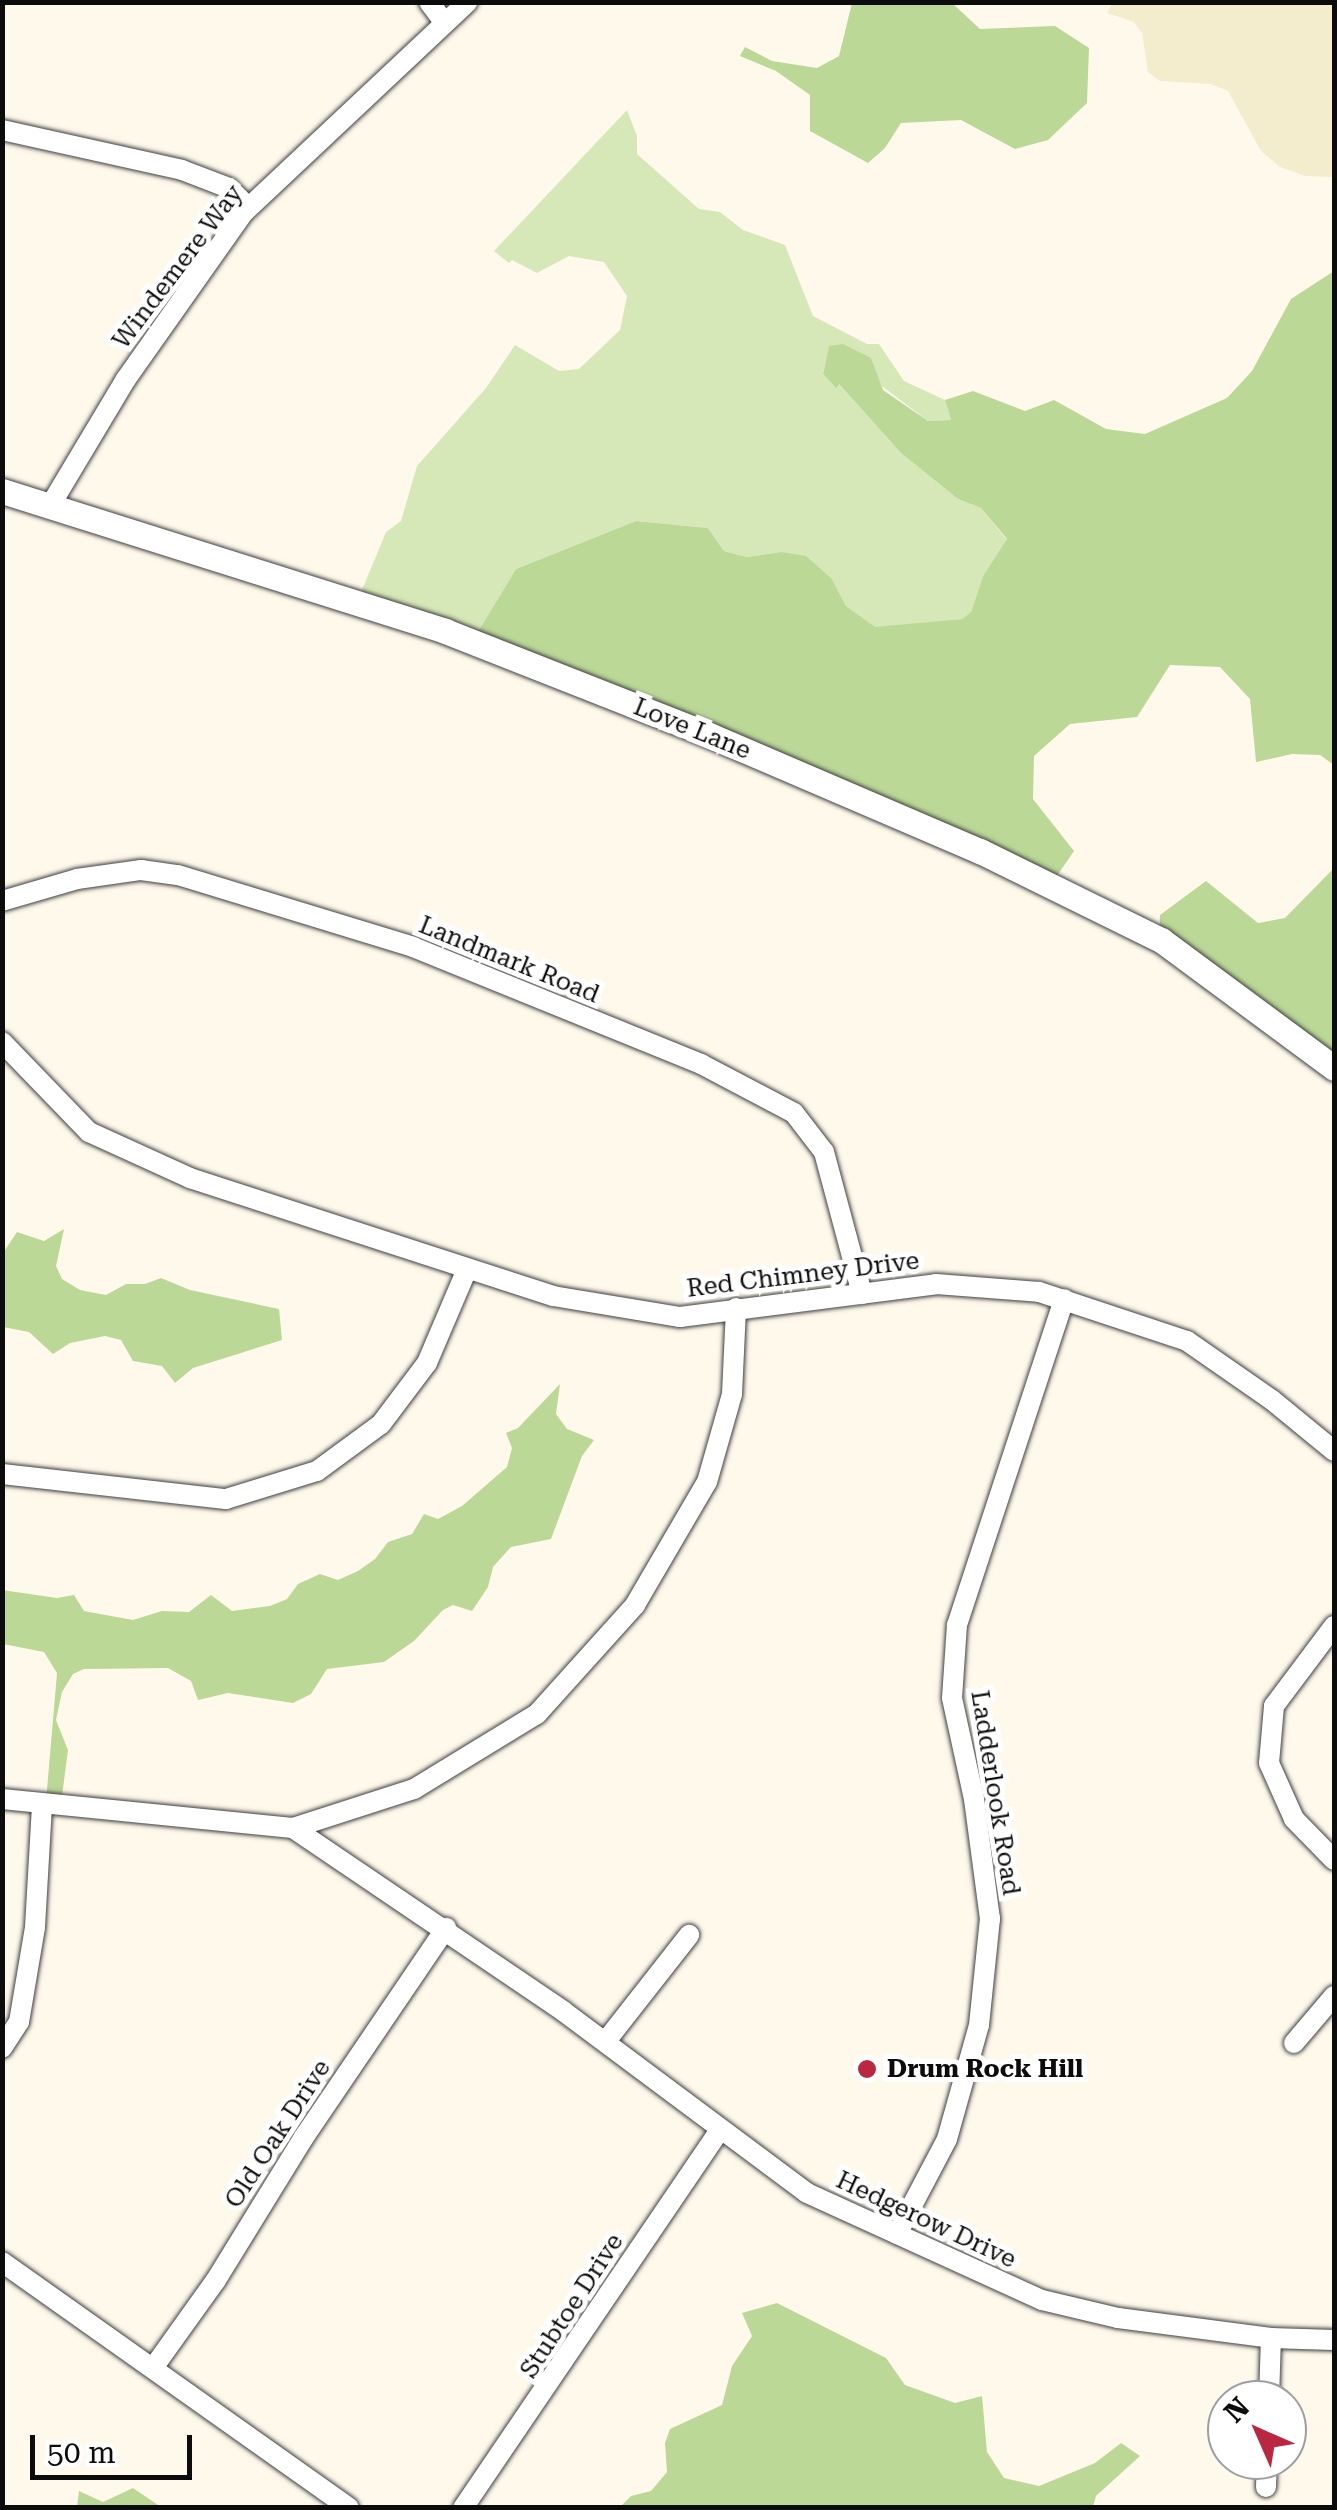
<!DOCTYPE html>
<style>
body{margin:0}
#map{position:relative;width:1337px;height:2510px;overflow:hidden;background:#fff9ec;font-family:"Roboto Serif",serif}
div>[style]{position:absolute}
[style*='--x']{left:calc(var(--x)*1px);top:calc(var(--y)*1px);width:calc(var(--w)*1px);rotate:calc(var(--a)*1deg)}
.farmland>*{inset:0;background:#f3eccd}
.green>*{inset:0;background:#d6e8b7}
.forest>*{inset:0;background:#bcd897}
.roads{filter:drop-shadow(0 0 2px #3f3f3f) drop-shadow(0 0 2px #3f3f3f)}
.minor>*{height:20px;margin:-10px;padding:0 10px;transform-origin:10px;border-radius:10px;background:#fff}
.tertiary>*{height:25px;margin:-12.5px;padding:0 12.5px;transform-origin:12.5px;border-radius:12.5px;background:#fff}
.dots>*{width:28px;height:28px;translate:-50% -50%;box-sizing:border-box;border:5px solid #fff;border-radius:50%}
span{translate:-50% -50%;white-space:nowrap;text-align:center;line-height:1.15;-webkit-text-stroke:10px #fff;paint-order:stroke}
.street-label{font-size:25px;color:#0c0c0c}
.poi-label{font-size:25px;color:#0c0c0c;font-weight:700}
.left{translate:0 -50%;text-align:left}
.frame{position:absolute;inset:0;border:5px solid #0c0c0c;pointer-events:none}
.north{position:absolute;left:1207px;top:2380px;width:100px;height:100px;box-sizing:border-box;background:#fff;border:2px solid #9e9e9e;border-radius:50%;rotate:315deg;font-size:28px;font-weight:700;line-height:40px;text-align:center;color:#0c0c0c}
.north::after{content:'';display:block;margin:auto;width:35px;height:45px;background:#b92840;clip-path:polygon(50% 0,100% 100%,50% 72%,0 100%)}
.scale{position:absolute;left:30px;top:2435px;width:162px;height:45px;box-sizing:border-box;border:5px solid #0c0c0c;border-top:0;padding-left:12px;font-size:30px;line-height:35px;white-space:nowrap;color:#0c0c0c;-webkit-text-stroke:8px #fff;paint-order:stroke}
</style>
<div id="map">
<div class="farmland">
<i style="clip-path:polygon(1113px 2px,1334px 3px,1334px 177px,1305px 176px,1280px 167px,1261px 151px,1228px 91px,1211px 84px,1160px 81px,1148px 72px,1142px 33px,1134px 22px,1107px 13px)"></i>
</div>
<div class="green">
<i style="clip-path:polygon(627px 110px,637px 136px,637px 154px,699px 209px,720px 212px,743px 230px,785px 245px,813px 316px,867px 344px,879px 344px,904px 381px,945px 400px,951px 420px,928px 421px,829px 346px,823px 374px,835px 387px,838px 383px,901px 453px,958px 499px,981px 508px,1007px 540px,983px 576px,971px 612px,962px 619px,875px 628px,846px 606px,832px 579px,781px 552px,747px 557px,724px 551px,708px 528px,636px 521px,516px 569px,473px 640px,357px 602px,386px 532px,401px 521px,417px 466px,486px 388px,515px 345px,559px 371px,579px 369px,620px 330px,627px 296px,604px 262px,569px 256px,537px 273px,512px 260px,509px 263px,494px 251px)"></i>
</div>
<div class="forest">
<i style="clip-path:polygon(852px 3px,952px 3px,980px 29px,1055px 26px,1089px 48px,1087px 103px,1048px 140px,1015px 149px,961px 120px,901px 123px,885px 148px,868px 163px,810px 131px,810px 95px,776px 71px,740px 56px,745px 47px,772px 61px,817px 68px,839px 56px)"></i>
<i style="clip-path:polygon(1334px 271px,1334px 765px,1320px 755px,1292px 754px,1256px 762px,1250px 699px,1220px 667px,1170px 665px,1137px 717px,1070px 724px,1034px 756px,1033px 799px,1074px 851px,1050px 886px,473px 640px,516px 569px,636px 521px,708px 528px,724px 551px,747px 557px,781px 552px,806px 556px,832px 579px,846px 606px,875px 627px,962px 619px,971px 612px,983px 576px,1007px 539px,981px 508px,958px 499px,901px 453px,839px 384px,836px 388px,823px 374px,829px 346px,843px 344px,871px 358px,883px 390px,928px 421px,951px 420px,945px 400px,973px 391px,1025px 411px,1054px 400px,1106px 429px,1145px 434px,1227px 398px,1252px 371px,1291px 299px)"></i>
<i style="clip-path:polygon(1334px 868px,1334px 1069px,1159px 939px,1160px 915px,1206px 881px,1258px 923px,1285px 918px)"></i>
<i style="clip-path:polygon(64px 1229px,56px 1266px,62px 1279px,80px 1290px,106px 1295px,126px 1284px,145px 1284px,161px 1278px,190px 1290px,279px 1309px,282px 1340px,193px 1368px,175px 1383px,162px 1366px,133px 1361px,121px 1340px,105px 1336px,70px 1343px,53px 1354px,29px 1332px,3px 1327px,3px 1253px,17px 1232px,44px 1241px)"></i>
<i style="clip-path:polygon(560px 1384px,556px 1414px,567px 1429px,594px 1440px,582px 1456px,551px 1539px,511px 1547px,493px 1567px,488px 1587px,472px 1611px,453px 1605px,443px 1610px,414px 1641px,384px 1662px,327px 1669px,311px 1694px,293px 1703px,228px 1693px,198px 1700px,191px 1681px,168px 1668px,84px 1669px,73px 1674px,62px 1692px,56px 1720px,68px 1750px,61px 1804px,46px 1801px,57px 1673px,44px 1652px,3px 1644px,2px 1590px,57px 1598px,74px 1595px,84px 1611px,133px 1620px,162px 1611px,189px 1612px,211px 1595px,232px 1611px,270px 1606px,287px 1599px,298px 1584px,320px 1574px,338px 1580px,358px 1571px,375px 1559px,388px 1542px,412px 1534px,424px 1514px,438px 1519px,462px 1506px,507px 1467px,512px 1448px,506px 1433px,518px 1428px)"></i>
<i style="clip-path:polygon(777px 2303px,886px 2358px,905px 2385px,955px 2403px,982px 2396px,987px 2452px,1004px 2478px,1039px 2486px,1095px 2463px,1121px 2443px,1140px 2456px,1096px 2496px,1093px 2507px,620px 2507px,631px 2496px,651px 2491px,667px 2472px,665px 2443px,670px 2429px,722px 2405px,732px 2366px,752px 2336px,742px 2313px)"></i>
<i style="clip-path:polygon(133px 2488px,161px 2507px,77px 2507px,79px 2491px,103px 2502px)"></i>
</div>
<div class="roads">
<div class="minor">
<i style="--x:429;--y:2;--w:26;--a:53"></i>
<i style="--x:2;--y:130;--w:184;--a:12.5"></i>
<i style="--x:182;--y:170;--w:50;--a:21"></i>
<i style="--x:229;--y:188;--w:27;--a:45"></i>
<i style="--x:50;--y:506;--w:148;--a:-59.1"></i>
<i style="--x:126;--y:379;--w:203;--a:-54.8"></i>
<i style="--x:243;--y:213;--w:308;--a:-43.2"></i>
<i style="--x:2;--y:901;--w:78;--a:-16.3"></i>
<i style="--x:77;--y:879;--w:65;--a:-8"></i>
<i style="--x:141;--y:870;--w:37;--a:8"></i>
<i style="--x:178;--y:875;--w:246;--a:17"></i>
<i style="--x:413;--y:947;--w:311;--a:22.1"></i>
<i style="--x:701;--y:1064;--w:105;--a:27.8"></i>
<i style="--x:794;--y:1113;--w:49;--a:52.4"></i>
<i style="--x:824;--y:1152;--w:147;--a:75"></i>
<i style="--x:2;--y:1042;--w:125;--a:46"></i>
<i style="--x:89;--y:1132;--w:111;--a:24.5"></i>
<i style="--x:190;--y:1178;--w:382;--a:18"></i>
<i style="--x:553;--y:1296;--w:129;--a:9.4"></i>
<i style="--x:680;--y:1317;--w:258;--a:-7.3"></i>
<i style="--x:936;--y:1284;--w:103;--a:4.4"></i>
<i style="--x:1039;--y:1292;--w:156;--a:18.3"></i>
<i style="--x:1187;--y:1341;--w:103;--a:34.8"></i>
<i style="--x:1272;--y:1400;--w:80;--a:39.4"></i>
<i style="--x:2;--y:1474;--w:225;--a:6.4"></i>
<i style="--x:226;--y:1499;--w:95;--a:-17.1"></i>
<i style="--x:317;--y:1471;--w:79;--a:-36.3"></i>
<i style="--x:381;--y:1424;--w:76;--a:-53"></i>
<i style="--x:427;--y:1363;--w:102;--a:-66.9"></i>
<i style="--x:1334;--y:1626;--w:100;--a:126.9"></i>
<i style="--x:1274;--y:1706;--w:57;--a:95"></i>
<i style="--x:1269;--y:1763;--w:61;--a:65.9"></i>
<i style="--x:1294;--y:1819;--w:57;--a:45.7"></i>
<i style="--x:2;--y:1799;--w:292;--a:5.7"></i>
<i style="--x:293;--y:1828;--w:127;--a:-17.9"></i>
<i style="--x:414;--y:1789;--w:144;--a:-31.4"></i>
<i style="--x:537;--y:1714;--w:147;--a:-48"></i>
<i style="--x:635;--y:1605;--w:143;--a:-59.7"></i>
<i style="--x:707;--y:1482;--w:91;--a:-74.1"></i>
<i style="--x:732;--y:1394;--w:86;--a:-87.3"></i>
<i style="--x:293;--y:1828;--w:326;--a:34.1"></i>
<i style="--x:563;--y:2011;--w:304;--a:36.7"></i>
<i style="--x:807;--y:2193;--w:258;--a:24.5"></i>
<i style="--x:1042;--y:2300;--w:78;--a:13.3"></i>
<i style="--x:1118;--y:2318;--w:154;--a:7.4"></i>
<i style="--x:1271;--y:2338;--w:63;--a:1.8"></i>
<i style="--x:606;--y:2041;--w:135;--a:-51.9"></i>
<i style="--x:1294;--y:2043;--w:62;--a:-49.6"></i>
<i style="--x:2;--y:2048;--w:31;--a:-57"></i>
<i style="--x:19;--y:2022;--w:96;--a:-80.4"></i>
<i style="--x:35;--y:1927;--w:123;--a:-86.7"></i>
<i style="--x:897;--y:2234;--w:107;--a:-62.2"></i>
<i style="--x:947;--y:2139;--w:118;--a:-74.3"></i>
<i style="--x:979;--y:2025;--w:107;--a:-84.1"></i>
<i style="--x:990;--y:1919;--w:121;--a:-97.6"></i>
<i style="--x:974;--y:1799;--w:103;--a:-102.3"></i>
<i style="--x:952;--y:1698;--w:73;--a:-86.1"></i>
<i style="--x:957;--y:1625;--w:343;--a:-71.8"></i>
<i style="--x:2;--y:2262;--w:425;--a:35.3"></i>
<i style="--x:153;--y:2368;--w:108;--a:-54.4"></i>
<i style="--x:216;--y:2280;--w:168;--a:-58.4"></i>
<i style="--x:304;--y:2137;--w:253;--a:-55.8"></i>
<i style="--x:1269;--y:2400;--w:62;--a:-88.2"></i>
<i style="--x:1266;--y:2487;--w:27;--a:-88"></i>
<i style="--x:463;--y:2508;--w:457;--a:-55.8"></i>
</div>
<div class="tertiary">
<i style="--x:2;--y:491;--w:465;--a:17.5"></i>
<i style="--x:445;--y:631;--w:284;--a:21.5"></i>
<i style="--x:709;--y:735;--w:295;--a:23.2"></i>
<i style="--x:980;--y:851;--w:202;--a:26.2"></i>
<i style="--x:1161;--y:940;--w:215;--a:36.5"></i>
</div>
</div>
<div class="dots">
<i style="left:867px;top:2069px;background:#b92840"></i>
</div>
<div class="street-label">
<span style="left:178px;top:267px;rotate:-53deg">Windemere Way</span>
<span style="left:692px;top:729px;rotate:22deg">Love Lane</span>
<span style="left:509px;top:960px;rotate:22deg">Landmark Road</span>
<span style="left:803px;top:1275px;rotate:-7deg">Red Chimney Drive</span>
<span style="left:995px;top:1793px;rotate:81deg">Ladderlook Road</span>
<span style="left:278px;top:2134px;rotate:-57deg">Old Oak Drive</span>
<span style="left:926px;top:2220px;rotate:25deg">Hedgerow Drive</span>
<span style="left:572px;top:2306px;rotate:-57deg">Stubtoe Drive</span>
</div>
<div class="poi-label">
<span class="left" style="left:887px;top:2069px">Drum Rock Hill</span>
</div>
<div class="frame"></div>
<div class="north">N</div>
<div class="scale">50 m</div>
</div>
